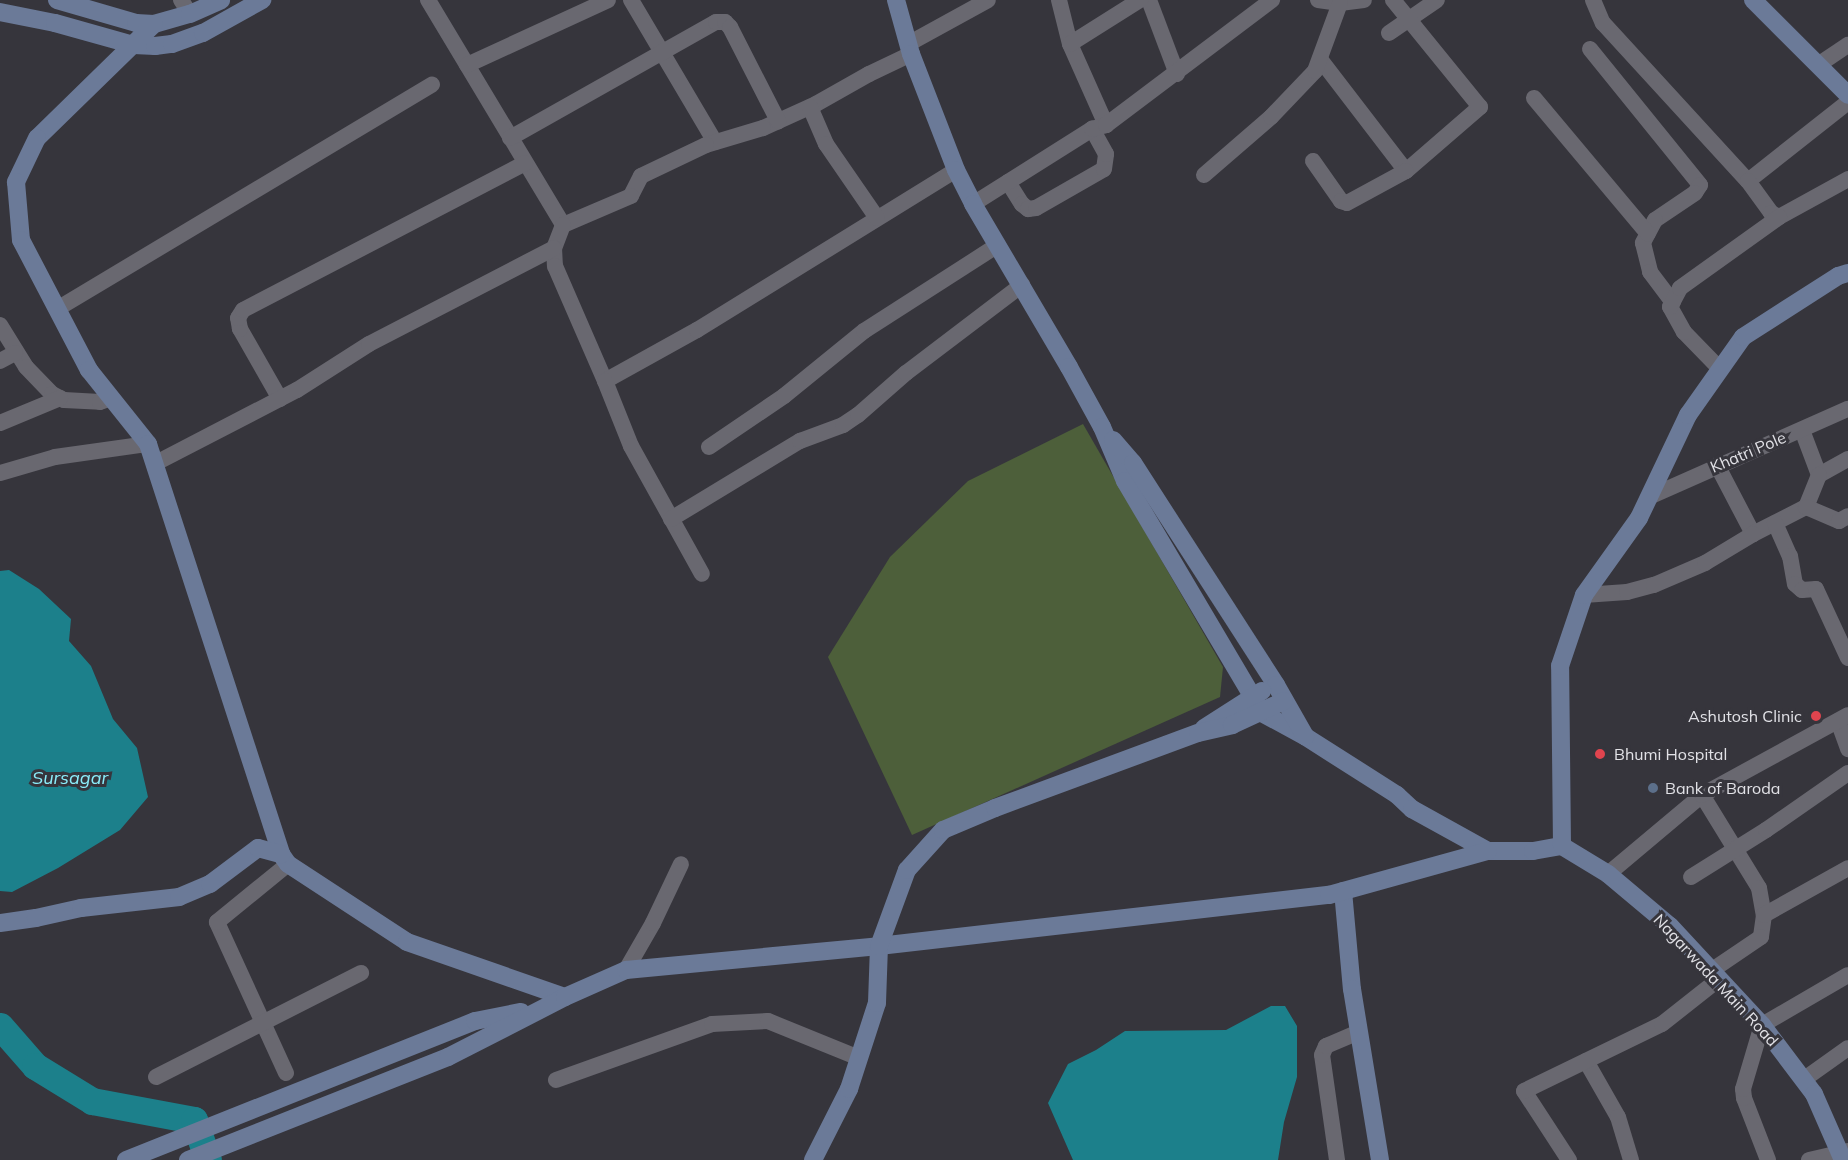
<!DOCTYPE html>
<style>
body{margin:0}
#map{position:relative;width:1848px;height:1160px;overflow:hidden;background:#36353c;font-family:Mulish,sans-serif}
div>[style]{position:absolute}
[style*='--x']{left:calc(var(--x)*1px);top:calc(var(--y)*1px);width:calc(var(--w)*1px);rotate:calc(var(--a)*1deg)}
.green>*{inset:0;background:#4d5f3a}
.water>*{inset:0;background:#1c808b}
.river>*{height:27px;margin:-13.5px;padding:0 13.5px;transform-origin:13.5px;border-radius:13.5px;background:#1c808b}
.street>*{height:16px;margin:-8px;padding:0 8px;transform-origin:8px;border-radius:8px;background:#696870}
.secondary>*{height:18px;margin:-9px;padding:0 9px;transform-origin:9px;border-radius:9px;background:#6b7a98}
.dots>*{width:16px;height:16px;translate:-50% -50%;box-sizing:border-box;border:3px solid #36353c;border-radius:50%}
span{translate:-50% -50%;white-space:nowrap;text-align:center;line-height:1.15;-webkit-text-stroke:6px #36353c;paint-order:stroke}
.street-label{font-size:16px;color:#e2e2e7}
.poi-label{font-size:16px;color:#e2e2e7}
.right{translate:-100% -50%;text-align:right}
.left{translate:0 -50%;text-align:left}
.water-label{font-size:18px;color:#8bedfa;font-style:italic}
</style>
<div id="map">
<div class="green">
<i style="clip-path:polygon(1083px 424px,1223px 667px,1220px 697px,912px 835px,828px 657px,890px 557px,968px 481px)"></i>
</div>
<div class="water">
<i style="clip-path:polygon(9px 570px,39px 589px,71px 619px,69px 641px,91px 666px,113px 719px,137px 748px,148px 797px,120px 830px,58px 868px,12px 892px,0 891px,0 571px)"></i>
<i style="clip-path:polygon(1271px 1006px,1285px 1006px,1297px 1026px,1297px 1077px,1284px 1122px,1278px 1160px,1073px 1160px,1048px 1103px,1068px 1064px,1096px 1050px,1125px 1031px,1226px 1030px)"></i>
</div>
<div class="river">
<i style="--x:0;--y:1026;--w:53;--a:48.8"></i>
<i style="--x:35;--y:1066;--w:67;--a:31.6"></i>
<i style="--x:92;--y:1101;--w:104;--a:10.6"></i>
<i style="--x:194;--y:1120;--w:42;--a:70.7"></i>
</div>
<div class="street">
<i style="--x:181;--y:0;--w:17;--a:57"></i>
<i style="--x:428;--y:0;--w:262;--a:59"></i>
<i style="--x:631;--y:0;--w:165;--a:59.4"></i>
<i style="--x:1059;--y:0;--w:45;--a:76"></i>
<i style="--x:1070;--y:44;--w:89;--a:66"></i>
<i style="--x:1149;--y:0;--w:79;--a:69.3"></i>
<i style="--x:1318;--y:0;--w:22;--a:8"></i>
<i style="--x:1340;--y:3;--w:24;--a:-7"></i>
<i style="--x:1593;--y:0;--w:25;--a:67"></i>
<i style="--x:1603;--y:23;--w:214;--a:47.5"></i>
<i style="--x:1748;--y:181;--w:127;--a:-38.3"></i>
<i style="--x:1389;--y:33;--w:58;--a:-34.5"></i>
<i style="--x:908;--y:44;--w:91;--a:-28.8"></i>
<i style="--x:1070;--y:44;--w:83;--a:-32.2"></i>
<i style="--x:1590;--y:49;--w:175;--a:51"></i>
<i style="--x:1700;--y:185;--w:9;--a:122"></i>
<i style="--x:1695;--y:193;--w:48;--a:146"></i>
<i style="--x:1655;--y:220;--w:26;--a:118"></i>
<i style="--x:1643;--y:243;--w:30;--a:76"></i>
<i style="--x:1650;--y:272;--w:38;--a:53"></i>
<i style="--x:911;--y:54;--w:47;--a:154.5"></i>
<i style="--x:869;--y:74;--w:61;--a:150.5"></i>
<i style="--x:816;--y:104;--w:58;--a:155.6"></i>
<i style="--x:763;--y:128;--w:59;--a:163.4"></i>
<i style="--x:706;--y:145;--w:72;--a:154.5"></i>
<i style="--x:641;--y:176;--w:22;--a:117"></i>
<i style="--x:631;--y:196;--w:74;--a:156.9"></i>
<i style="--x:563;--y:225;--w:25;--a:111"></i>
<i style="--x:554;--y:248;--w:18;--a:87"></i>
<i style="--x:555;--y:266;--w:125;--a:66.5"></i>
<i style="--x:605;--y:381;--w:105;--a:-29"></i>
<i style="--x:697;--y:330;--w:304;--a:-31.7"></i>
<i style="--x:1320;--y:59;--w:141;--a:52.5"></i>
<i style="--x:1406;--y:171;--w:98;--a:-40.9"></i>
<i style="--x:1480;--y:107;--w:138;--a:-129.1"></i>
<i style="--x:467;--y:65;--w:155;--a:-24.7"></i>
<i style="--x:1818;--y:65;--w:36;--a:-34"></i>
<i style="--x:1534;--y:98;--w:177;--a:50"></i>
<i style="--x:810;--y:107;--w:40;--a:66.6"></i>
<i style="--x:826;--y:144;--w:90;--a:55.4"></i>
<i style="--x:510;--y:138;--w:236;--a:-29.4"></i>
<i style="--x:716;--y:22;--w:9;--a:0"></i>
<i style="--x:725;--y:22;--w:7;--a:45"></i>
<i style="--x:730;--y:27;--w:106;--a:62.9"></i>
<i style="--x:1313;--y:161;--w:49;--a:55"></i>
<i style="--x:1341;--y:201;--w:6;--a:18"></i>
<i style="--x:1347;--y:203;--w:67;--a:-28.5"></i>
<i style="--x:1204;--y:175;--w:89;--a:-40.9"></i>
<i style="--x:1271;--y:117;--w:64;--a:-46.3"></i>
<i style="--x:1315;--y:71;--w:72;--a:-69.8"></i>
<i style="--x:1748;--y:181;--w:39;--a:54"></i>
<i style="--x:1771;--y:213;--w:9;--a:27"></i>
<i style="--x:1779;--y:217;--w:79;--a:-28.8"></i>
<i style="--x:1008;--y:182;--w:26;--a:58"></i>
<i style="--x:1022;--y:204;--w:8;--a:40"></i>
<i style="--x:1028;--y:209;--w:8;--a:-7"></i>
<i style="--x:1036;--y:208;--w:78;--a:-29.8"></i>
<i style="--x:1104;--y:169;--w:15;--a:-82"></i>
<i style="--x:1106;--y:154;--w:29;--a:-119"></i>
<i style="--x:973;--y:204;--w:141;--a:-32.2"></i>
<i style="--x:1092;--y:129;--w:15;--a:-16"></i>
<i style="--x:1106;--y:125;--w:208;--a:-37"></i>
<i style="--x:57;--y:309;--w:437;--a:-30.9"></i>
<i style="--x:0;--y:325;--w:49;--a:58.2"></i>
<i style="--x:26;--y:367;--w:37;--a:46"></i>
<i style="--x:52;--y:394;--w:13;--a:27"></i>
<i style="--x:64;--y:400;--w:36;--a:3"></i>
<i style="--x:100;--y:402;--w:12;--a:-20"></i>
<i style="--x:0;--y:361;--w:17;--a:-28"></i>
<i style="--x:1720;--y:369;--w:52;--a:-134.2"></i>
<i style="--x:1684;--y:332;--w:29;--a:-119"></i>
<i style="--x:1670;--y:307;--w:21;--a:-62"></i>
<i style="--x:1680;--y:288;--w:122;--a:-35.6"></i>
<i style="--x:605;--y:381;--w:70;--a:68.2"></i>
<i style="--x:631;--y:446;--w:146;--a:61"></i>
<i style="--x:280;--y:399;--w:81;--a:-119.7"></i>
<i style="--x:240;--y:329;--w:11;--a:-100"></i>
<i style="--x:238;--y:318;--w:9;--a:-58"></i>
<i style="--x:243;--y:310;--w:318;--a:-27.5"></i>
<i style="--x:0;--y:423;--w:65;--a:-22.6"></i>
<i style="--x:1802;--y:430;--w:48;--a:69.3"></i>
<i style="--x:1819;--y:475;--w:33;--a:-29"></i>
<i style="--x:709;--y:447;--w:91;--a:-34.2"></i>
<i style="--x:784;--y:396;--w:103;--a:-39.1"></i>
<i style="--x:864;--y:331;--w:159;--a:-32.7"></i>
<i style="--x:154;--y:464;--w:161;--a:-27.4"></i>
<i style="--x:297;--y:390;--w:85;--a:-32.6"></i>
<i style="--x:369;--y:344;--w:208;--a:-27.4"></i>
<i style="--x:1717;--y:465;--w:78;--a:62.4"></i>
<i style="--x:1753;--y:534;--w:59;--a:-27"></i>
<i style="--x:0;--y:473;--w:57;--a:-16.2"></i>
<i style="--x:55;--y:457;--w:94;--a:-8"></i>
<i style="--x:1819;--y:475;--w:35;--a:112"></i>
<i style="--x:1806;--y:507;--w:36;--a:23"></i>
<i style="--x:1839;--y:521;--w:10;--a:-29"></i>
<i style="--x:1649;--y:497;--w:218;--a:-23.9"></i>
<i style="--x:671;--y:519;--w:151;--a:-31.2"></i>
<i style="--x:800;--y:441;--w:46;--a:-20.4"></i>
<i style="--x:843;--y:425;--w:18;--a:-34"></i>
<i style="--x:858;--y:415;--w:64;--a:-41.2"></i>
<i style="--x:906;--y:373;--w:146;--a:-37.2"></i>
<i style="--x:1775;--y:523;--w:36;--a:66"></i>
<i style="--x:1790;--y:556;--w:28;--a:80"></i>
<i style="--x:1795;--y:584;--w:9;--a:41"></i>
<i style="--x:1802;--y:590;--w:14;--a:-4"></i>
<i style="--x:1816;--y:589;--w:76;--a:65.1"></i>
<i style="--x:1584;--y:595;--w:43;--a:-4"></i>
<i style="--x:1627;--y:592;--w:28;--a:-15"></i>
<i style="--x:1654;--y:585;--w:56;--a:-23.3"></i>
<i style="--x:1705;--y:563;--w:56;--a:-31.1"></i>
<i style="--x:1838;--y:721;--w:30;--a:70"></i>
<i style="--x:1702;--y:795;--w:109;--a:58.5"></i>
<i style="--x:1759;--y:888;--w:27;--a:80"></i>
<i style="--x:1764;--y:915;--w:22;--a:98"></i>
<i style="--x:1761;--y:937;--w:60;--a:145.8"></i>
<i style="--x:1608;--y:874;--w:123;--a:-40"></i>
<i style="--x:1702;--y:795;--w:166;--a:-28.7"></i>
<i style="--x:1691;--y:877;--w:89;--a:-32.1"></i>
<i style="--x:1766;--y:830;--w:100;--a:-34.8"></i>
<i style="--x:1764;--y:915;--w:96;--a:-29.2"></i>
<i style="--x:626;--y:970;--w:54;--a:-60.1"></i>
<i style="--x:653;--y:923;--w:65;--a:-64.6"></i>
<i style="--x:1586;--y:1061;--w:64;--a:60.3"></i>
<i style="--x:1618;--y:1117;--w:45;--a:73.2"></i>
<i style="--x:286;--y:1073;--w:166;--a:-114.6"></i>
<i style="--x:217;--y:922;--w:92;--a:-39.2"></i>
<i style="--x:156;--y:1077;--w:230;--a:-26.9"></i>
<i style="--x:556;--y:1080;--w:166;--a:-19.7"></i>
<i style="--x:712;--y:1024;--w:56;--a:-3.1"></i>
<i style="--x:768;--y:1021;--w:98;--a:22.1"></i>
<i style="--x:1803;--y:1080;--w:55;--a:-35.4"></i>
<i style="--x:1337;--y:1160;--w:106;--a:-98.1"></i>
<i style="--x:1322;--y:1055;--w:10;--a:-66"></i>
<i style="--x:1326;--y:1046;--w:36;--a:-23"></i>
<i style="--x:1569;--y:1160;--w:82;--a:-123.1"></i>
<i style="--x:1524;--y:1091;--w:153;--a:-25.9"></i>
<i style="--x:1662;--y:1024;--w:73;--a:-38.3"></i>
<i style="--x:1768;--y:1160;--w:66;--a:-111.2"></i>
<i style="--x:1744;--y:1098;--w:9;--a:-96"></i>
<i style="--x:1743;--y:1089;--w:67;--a:-73.5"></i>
<i style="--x:1762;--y:1025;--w:99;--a:-30.2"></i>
<i style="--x:1809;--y:1160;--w:40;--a:-13"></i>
</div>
<div class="secondary">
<i style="--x:57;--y:0;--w:82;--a:16.2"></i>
<i style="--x:136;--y:23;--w:18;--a:3"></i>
<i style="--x:154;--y:24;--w:37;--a:-16"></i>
<i style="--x:190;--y:14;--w:34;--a:-24"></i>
<i style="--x:896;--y:0;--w:56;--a:74.5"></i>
<i style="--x:911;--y:54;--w:124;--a:68.8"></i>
<i style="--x:956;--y:170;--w:38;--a:63"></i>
<i style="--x:973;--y:204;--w:189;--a:59.5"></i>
<i style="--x:1069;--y:367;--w:68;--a:61.2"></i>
<i style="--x:1102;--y:427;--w:59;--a:66.9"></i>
<i style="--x:1125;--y:481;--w:269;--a:59.4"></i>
<i style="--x:1262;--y:713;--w:50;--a:28.6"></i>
<i style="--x:1306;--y:737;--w:108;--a:32.5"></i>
<i style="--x:1397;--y:795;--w:21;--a:43"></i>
<i style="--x:1412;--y:809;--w:87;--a:28.9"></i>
<i style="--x:1488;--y:851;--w:45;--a:0"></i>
<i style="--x:1533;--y:851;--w:29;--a:-10"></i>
<i style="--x:1562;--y:846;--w:54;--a:31.3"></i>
<i style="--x:1608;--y:874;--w:81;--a:40"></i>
<i style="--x:1670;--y:926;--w:135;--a:47.1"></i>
<i style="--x:1762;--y:1025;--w:86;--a:53"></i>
<i style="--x:1814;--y:1094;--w:72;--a:66.3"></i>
<i style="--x:1753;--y:0;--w:134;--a:45"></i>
<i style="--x:0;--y:12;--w:56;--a:11.3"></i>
<i style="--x:55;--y:23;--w:82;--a:15.6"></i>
<i style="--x:134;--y:45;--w:21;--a:3"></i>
<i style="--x:155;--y:46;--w:17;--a:-7"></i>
<i style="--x:172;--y:44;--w:33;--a:-20"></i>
<i style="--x:203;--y:33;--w:68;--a:-29.2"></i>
<i style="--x:154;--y:24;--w:163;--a:135.7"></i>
<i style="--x:37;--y:138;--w:49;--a:115.5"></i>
<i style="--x:16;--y:182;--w:58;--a:85.1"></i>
<i style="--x:21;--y:240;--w:147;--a:62.4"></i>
<i style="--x:89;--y:370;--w:95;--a:51.4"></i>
<i style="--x:148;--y:444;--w:431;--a:72"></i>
<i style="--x:281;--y:854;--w:12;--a:55"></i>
<i style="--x:288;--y:864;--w:142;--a:33.2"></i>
<i style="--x:407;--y:942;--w:167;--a:19.2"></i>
<i style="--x:1113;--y:440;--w:30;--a:49"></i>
<i style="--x:1133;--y:463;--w:264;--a:57.2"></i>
<i style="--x:1276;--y:685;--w:59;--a:60.4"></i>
<i style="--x:1204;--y:728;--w:69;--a:-32.5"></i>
<i style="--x:1562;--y:846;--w:180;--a:-90.6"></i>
<i style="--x:1560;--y:666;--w:75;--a:-71.3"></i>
<i style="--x:1584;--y:595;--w:95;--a:-54.5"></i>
<i style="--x:1639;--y:518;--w:114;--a:-64.6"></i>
<i style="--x:1688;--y:415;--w:95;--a:-54.8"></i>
<i style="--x:1743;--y:337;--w:113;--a:-32.7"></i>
<i style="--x:1838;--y:276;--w:10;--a:-17"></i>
<i style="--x:1343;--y:891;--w:98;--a:84.8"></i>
<i style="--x:1352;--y:989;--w:173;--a:80.7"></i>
<i style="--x:0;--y:923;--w:36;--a:-8"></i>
<i style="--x:36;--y:918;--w:46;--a:-12.5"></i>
<i style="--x:81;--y:908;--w:99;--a:-6.4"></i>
<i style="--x:179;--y:897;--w:34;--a:-23"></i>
<i style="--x:210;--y:884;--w:60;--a:-36.9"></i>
<i style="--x:258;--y:848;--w:24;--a:15"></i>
<i style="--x:126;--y:1160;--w:376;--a:-21.7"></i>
<i style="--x:475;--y:1021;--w:47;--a:-11.1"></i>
<i style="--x:188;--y:1160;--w:280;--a:-21.6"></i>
<i style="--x:448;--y:1057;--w:131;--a:-27.1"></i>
<i style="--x:565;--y:997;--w:67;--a:-23.9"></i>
<i style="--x:626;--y:970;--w:254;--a:-5.4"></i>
<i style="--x:879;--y:946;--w:453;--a:-6.5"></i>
<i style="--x:1329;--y:895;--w:165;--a:-15.5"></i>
<i style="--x:813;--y:1160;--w:80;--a:-63.1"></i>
<i style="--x:849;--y:1089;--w:90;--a:-72"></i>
<i style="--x:877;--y:1003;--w:57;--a:-88"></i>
<i style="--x:879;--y:946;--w:81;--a:-69.8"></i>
<i style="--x:907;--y:870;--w:54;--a:-48"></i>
<i style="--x:943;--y:830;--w:56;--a:-22.9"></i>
<i style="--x:995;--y:808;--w:216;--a:-20.3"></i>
<i style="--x:1198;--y:733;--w:35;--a:-13"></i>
<i style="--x:1232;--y:725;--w:57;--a:-24.8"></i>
</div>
<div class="dots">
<i style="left:1816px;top:716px;background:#e0444e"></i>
<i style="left:1600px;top:754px;background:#e0444e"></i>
<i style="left:1653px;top:788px;background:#5c6f8a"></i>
</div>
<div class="street-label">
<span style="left:1748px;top:452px;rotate:-23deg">Khatri Pole</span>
<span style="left:1716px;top:980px;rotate:47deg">Nagarwada Main Road</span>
</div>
<div class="poi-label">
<span class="right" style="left:1802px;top:716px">Ashutosh Clinic</span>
<span class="left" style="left:1614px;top:754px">Bhumi Hospital</span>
<span class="left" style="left:1665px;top:788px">Bank of Baroda</span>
</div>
<div class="water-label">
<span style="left:70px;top:778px">Sursagar</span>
</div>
</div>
